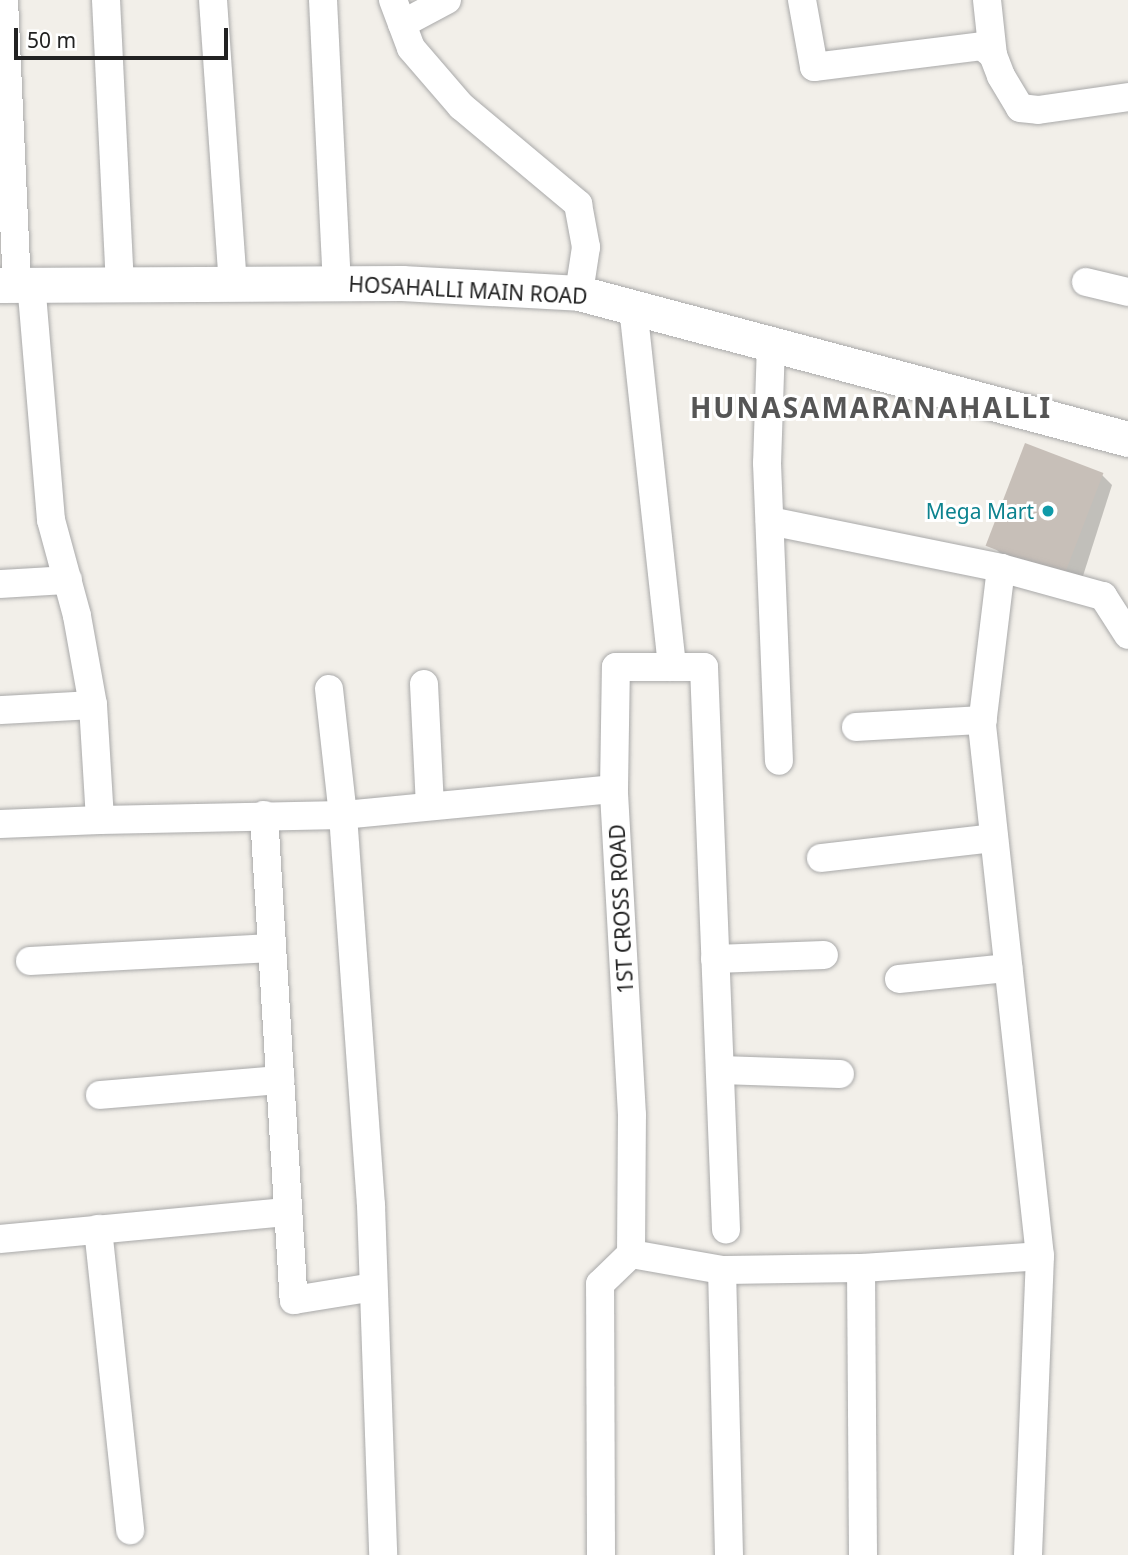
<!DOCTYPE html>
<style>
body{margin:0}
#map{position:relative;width:1128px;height:1555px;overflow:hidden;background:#f2efe9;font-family:"Noto Sans",sans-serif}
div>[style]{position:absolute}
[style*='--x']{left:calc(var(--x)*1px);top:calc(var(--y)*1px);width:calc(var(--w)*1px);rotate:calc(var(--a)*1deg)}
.shadow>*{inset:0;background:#0003}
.building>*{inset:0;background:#c7bfb8;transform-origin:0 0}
.roads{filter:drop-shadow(0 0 2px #a9a9a9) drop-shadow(0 0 2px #a9a9a9)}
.minor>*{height:28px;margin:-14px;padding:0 14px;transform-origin:14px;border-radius:14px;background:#fff}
.tertiary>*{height:35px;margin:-17.5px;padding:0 17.5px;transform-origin:17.5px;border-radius:17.5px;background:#fff}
.dots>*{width:19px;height:19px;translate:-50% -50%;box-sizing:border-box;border:4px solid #fff;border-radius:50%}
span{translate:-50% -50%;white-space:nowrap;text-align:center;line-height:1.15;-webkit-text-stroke:6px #fff;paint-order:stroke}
.street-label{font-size:21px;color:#222}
.culture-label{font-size:21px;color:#0d838f}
.right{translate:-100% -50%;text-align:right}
.district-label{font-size:28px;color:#555;font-weight:700;letter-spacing:2px}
.scale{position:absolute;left:14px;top:28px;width:214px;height:32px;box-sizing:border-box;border:4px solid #222;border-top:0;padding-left:9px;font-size:21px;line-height:24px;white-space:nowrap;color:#222;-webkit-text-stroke:5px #fff;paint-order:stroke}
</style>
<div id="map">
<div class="shadow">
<i style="clip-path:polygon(1102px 475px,1112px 485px,1082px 579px,1006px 559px,996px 549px)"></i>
</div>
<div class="building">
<i style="left:1025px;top:443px;width:84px;height:110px;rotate:21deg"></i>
</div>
<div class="roads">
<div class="minor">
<i style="--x:4;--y:0;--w:284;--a:87.4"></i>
<i style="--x:106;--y:0;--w:283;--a:87.2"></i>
<i style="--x:213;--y:0;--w:284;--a:86"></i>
<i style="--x:323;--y:0;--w:283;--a:87.2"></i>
<i style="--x:393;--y:0;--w:51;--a:69.4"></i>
<i style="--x:411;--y:48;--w:77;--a:49.2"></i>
<i style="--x:461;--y:106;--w:153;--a:39.9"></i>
<i style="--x:578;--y:204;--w:44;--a:79.5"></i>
<i style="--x:586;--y:247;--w:47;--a:98.7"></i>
<i style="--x:802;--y:0;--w:68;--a:79.8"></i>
<i style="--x:814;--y:67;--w:169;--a:-7.1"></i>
<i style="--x:982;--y:46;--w:14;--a:39"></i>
<i style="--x:993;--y:55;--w:22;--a:69"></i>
<i style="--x:1001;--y:76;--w:37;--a:59"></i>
<i style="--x:1020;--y:108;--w:18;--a:6"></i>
<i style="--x:1038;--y:110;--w:91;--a:-8.2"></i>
<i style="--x:987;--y:0;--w:55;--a:83.8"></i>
<i style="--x:402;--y:24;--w:51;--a:-28.1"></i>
<i style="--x:31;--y:282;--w:239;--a:85.2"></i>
<i style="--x:51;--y:520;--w:99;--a:74.8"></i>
<i style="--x:77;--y:616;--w:90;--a:79.8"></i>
<i style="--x:93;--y:705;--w:115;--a:86.5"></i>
<i style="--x:100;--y:820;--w:243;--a:-1.2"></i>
<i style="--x:343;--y:815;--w:391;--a:85.9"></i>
<i style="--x:371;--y:1205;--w:350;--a:88"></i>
<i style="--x:1086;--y:282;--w:43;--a:13.4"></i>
<i style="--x:633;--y:307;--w:362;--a:83.8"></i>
<i style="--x:771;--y:344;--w:119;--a:91.9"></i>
<i style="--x:767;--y:463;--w:298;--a:87.7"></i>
<i style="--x:770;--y:521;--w:236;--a:11.5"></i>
<i style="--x:1001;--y:568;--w:158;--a:96.9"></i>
<i style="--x:982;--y:725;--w:534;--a:83.77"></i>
<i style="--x:1001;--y:568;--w:106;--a:15.4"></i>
<i style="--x:1103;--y:596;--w:46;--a:57.3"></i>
<i style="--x:0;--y:584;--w:68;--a:-3.4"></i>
<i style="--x:424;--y:684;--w:122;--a:87.2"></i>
<i style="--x:329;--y:689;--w:127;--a:83.7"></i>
<i style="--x:343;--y:815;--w:272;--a:-5.5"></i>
<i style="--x:0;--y:710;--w:93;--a:-3.1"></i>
<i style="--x:856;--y:727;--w:127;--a:-3.2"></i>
<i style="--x:264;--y:815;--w:486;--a:86.5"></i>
<i style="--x:294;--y:1300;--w:80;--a:-9.3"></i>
<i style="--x:0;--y:824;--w:100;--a:-2.3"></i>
<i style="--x:821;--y:858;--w:174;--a:-6.6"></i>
<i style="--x:715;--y:959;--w:109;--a:-2.1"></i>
<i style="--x:30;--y:961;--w:242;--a:-3.1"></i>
<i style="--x:899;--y:979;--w:110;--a:-5.8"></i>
<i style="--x:720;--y:1070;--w:120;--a:1.9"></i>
<i style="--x:100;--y:1095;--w:181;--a:-4.8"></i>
<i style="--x:98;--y:1229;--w:303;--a:83.9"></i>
<i style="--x:0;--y:1239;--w:289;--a:-5.4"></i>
<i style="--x:631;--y:1254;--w:92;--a:10"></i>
<i style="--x:601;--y:1555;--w:271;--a:-90.2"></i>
<i style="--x:600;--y:1284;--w:43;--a:-44.1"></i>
<i style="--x:631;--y:1254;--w:139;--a:-89.6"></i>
<i style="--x:632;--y:1115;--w:326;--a:-93.2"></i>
<i style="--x:614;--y:789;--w:122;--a:-89.1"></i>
<i style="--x:616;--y:667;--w:88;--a:0"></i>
<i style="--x:704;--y:667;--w:563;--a:87.76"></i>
<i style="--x:729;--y:1555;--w:285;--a:-91.4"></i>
<i style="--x:722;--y:1270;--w:139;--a:-0.8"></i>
<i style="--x:863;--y:1555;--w:287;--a:-90.4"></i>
<i style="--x:861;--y:1268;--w:179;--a:-3.8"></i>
<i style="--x:1040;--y:1256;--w:299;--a:92.3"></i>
</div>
<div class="tertiary">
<i style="--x:0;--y:285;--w:402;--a:-0.3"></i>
<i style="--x:402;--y:283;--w:177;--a:3.2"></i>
<i style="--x:579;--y:293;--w:568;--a:14.89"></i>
</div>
</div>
<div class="dots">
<i style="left:1048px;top:511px;background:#0f9aa8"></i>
</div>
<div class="street-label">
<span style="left:468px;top:290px;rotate:3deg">HOSAHALLI MAIN ROAD</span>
<span style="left:621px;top:909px;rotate:-93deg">1ST CROSS ROAD</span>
</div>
<div class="culture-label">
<span class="right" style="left:1034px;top:511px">Mega Mart</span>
</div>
<div class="district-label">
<span style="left:871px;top:407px">HUNASAMARANAHALLI</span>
</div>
<div class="scale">50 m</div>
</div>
